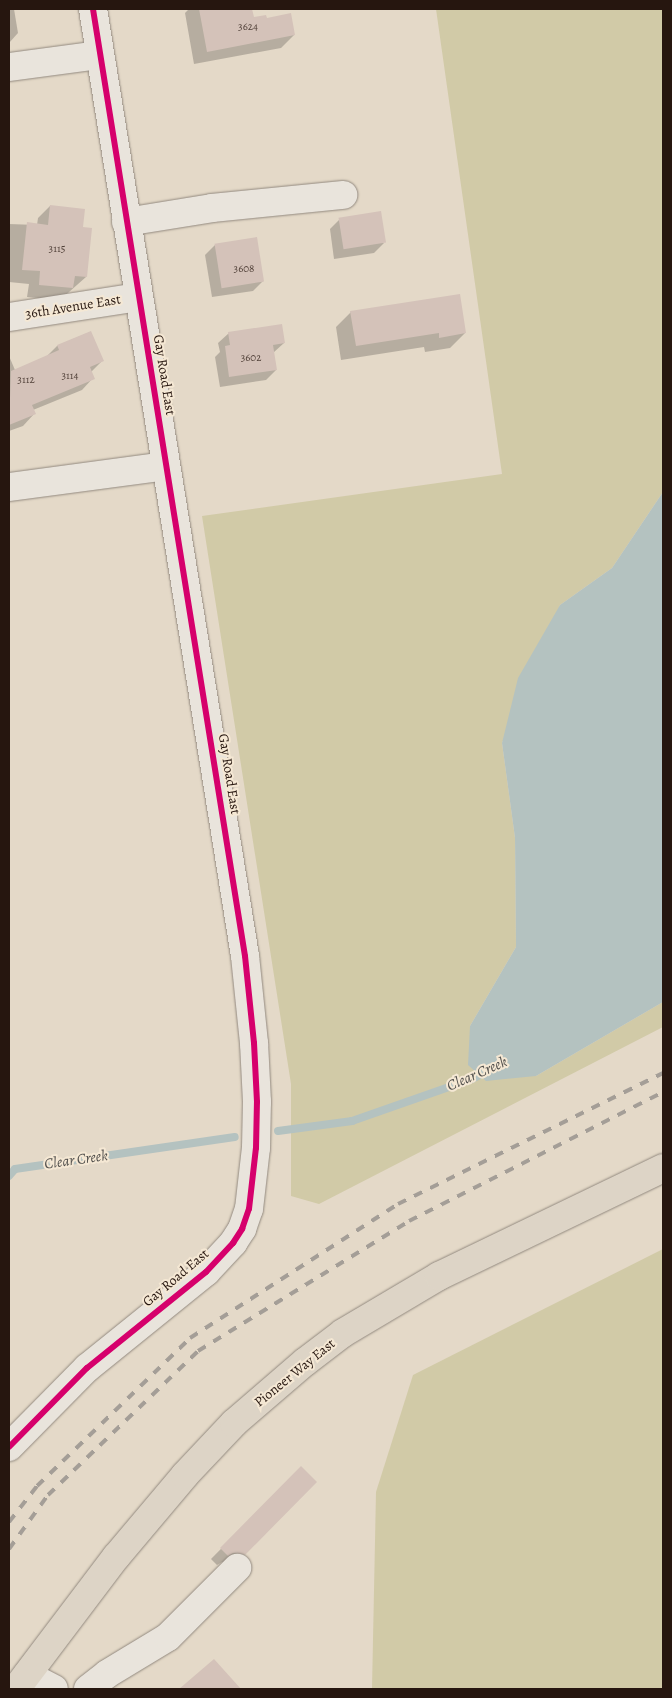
<!DOCTYPE html>
<style>
body{margin:0}
#map{position:relative;width:672px;height:1698px;overflow:hidden;background:#e4d9c8;font-family:Alegreya,serif}
div>[style]{position:absolute}
[style*='--x']{left:calc(var(--x)*1px);top:calc(var(--y)*1px);width:calc(var(--w)*1px);rotate:calc(var(--a)*1deg)}
.green>*{inset:0;background:#d1caa7}
.water>*{inset:0;background:#b4c2c0}
.shadow>*{inset:0;background:#0003}
.stream>*{height:8px;margin:-4px;padding:0 4px;transform-origin:4px;border-radius:4px;background:#b4c2c0}
.building>*{inset:0;background:#d4c2b9;transform-origin:0 0}
.roads{filter:drop-shadow(0 0 1px #92897f) drop-shadow(0 0 1px #92897f)}
.minor>*{height:28px;margin:-14px;padding:0 14px;transform-origin:14px;border-radius:14px;background:#e9e4dc}
.major>*{height:28px;margin:-14px;padding:0 14px;transform-origin:14px;border-radius:14px;background:#ddd4c6}
.rail>*{height:4px;margin-top:-2px;transform-origin:0;background:repeating-linear-gradient(90deg,#a49e97 0 9px,transparent 0 18px)}
.cycleway>*{height:6px;margin:-3px;padding:0 3px;transform-origin:3px;border-radius:3px;background:#d6006c}
span{translate:-50% -50%;white-space:nowrap;text-align:center;line-height:1.15;-webkit-text-stroke:4px #f5e8d4;paint-order:stroke}
.number-label{font-size:11px;color:#52423a}
.number-label span{-webkit-text-stroke-width:0}
.street-label{font-size:14px;color:#26160f}
.water-label{font-size:15px;color:#514f4c;font-style:italic}
.frame{position:absolute;inset:0;border:10px solid #26160f;pointer-events:none}
</style>
<div id="map">
<div class="green">
<i style="clip-path:polygon(436px 9px,663px 9px,663px 492px,612px 568px,560px 605px,502px 743px,515px 838px,516px 947px,470px 1026px,536px 1076px,663px 1002px,663px 1027px,319px 1204px,291px 1196px,291px 1084px,202px 516px,502px 474px)"></i>
<i style="clip-path:polygon(663px 1249px,663px 1689px,372px 1689px,376px 1492px,413px 1375px)"></i>
</div>
<div class="water">
<i style="clip-path:polygon(663px 492px,663px 1002px,536px 1076px,486px 1081px,468px 1065px,470px 1026px,516px 947px,515px 838px,502px 743px,518px 678px,560px 605px,612px 568px)"></i>
</div>
<div class="shadow">
<i style="clip-path:polygon(9px 9px,14px 9px,18px 33px,9px 43px)"></i>
<i style="clip-path:polygon(189px 9px,251px 9px,253px 19px,266px 19px,294px 35px,281px 48px,194px 64px,185px 13px)"></i>
<i style="clip-path:polygon(50px 206px,82px 228px,86px 277px,60px 300px,27px 297px,29px 284px,9px 282px,9px 224px,37px 225px,38px 218px)"></i>
<i style="clip-path:polygon(340px 219px,384px 243px,374px 253px,334px 259px,330px 229px)"></i>
<i style="clip-path:polygon(215px 245px,263px 281px,253px 291px,212px 297px,205px 255px)"></i>
<i style="clip-path:polygon(351px 312px,465px 333px,450px 348px,425px 352px,424px 347px,341px 360px,336px 327px)"></i>
<i style="clip-path:polygon(90px 332px,102px 361px,91px 372px,93px 378px,82px 390px,33px 410px,34px 414px,23px 426px,9px 431px,9px 356px,15px 370px,46px 357px,57px 346px)"></i>
<i style="clip-path:polygon(229px 333px,284px 343px,273px 353px,276px 370px,266px 380px,220px 387px,215px 357px,220px 352px,218px 343px)"></i>
<i style="clip-path:polygon(301px 1468px,315px 1482px,233px 1564px,222px 1562px,217px 1565px,211px 1559px)"></i>
<i style="clip-path:polygon(214px 1661px,239px 1689px,181px 1689px)"></i>
</div>
<div class="stream">
<i style="--x:278;--y:1131;--w:75;--a:-7.7"></i>
<i style="--x:352;--y:1121;--w:127;--a:-19.3"></i>
<i style="--x:472;--y:1079;--w:18;--a:-27"></i>
<i style="--x:9;--y:1176;--w:9;--a:-49"></i>
<i style="--x:15;--y:1169;--w:222;--a:-8.3"></i>
</div>
<div class="building">
<i style="clip-path:polygon(199px 9px,252px 9px,254px 17px,266px 15px,267px 18px,291px 13px,295px 35px,207px 52px)"></i>
<i style="clip-path:polygon(50px 205px,85px 209px,83px 227px,92px 228px,87px 277px,75px 276px,73px 288px,39px 285px,40px 271px,22px 270px,27px 222px,48px 225px)"></i>
<i style="left:381px;top:211px;width:32px;height:43px;rotate:81deg"></i>
<i style="left:257px;top:237px;width:45px;height:43px;rotate:81deg"></i>
<i style="clip-path:polygon(460px 294px,466px 333px,439px 338px,439px 333px,356px 346px,350px 311px)"></i>
<i style="clip-path:polygon(282px 324px,285px 343px,273px 345px,277px 370px,229px 377px,225px 346px,230px 345px,228px 332px)"></i>
<i style="clip-path:polygon(91px 331px,104px 361px,90px 367px,95px 379px,32px 405px,36px 414px,9px 425px,11px 371px,59px 350px,57px 345px)"></i>
<i style="clip-path:polygon(301px 1466px,317px 1482px,245px 1555px,233px 1553px,228px 1556px,220px 1548px)"></i>
<i style="clip-path:polygon(214px 1659px,241px 1689px,179px 1689px)"></i>
</div>
<div class="roads">
<div class="minor">
<i style="--x:9;--y:67;--w:91;--a:-7.6"></i>
<i style="--x:126;--y:222;--w:87;--a:-9.2"></i>
<i style="--x:212;--y:208;--w:132;--a:-5.7"></i>
<i style="--x:9;--y:317;--w:131;--a:-8.8"></i>
<i style="--x:9;--y:487;--w:158;--a:-7.6"></i>
<i style="--x:9;--y:1447;--w:111;--a:-45.4"></i>
<i style="--x:87;--y:1368;--w:153;--a:-38.9"></i>
<i style="--x:206;--y:1272;--w:40;--a:-47"></i>
<i style="--x:233;--y:1243;--w:17;--a:-57"></i>
<i style="--x:242;--y:1229;--w:21;--a:-71"></i>
<i style="--x:249;--y:1209;--w:61;--a:-83.5"></i>
<i style="--x:256;--y:1148;--w:46;--a:-88.8"></i>
<i style="--x:257;--y:1102;--w:59;--a:-92.9"></i>
<i style="--x:254;--y:1043;--w:87;--a:-95.9"></i>
<i style="--x:245;--y:956;--w:959;--a:-99.12"></i>
<i style="--x:27;--y:1675;--w:30;--a:27"></i>
<i style="--x:88;--y:1689;--w:24;--a:-38"></i>
<i style="--x:107;--y:1674;--w:71;--a:-31.2"></i>
<i style="--x:168;--y:1637;--w:98;--a:-45"></i>
</div>
<div class="major">
<i style="--x:16;--y:1689;--w:166;--a:-52.9"></i>
<i style="--x:116;--y:1557;--w:107;--a:-49.9"></i>
<i style="--x:185;--y:1475;--w:71;--a:-46.7"></i>
<i style="--x:234;--y:1423;--w:94;--a:-40.7"></i>
<i style="--x:305;--y:1362;--w:48;--a:-37.3"></i>
<i style="--x:343;--y:1333;--w:112;--a:-30.7"></i>
<i style="--x:439;--y:1276;--w:249;--a:-25.7"></i>
</div>
</div>
<div class="rail">
<i style="--x:9;--y:1522;--w:46;--a:-52.1"></i>
<i style="--x:37;--y:1486;--w:213;--a:-44"></i>
<i style="--x:190;--y:1338;--w:247;--a:-32.8"></i>
<i style="--x:398;--y:1204;--w:296;--a:-26.3"></i>
<i style="--x:9;--y:1549;--w:67;--a:-54.2"></i>
<i style="--x:48;--y:1495;--w:208;--a:-43.8"></i>
<i style="--x:198;--y:1351;--w:248;--a:-31.6"></i>
<i style="--x:409;--y:1221;--w:285;--a:-26.9"></i>
</div>
<div class="cycleway">
<i style="--x:9;--y:1447;--w:111;--a:-45.4"></i>
<i style="--x:87;--y:1368;--w:153;--a:-38.9"></i>
<i style="--x:206;--y:1272;--w:40;--a:-47"></i>
<i style="--x:233;--y:1243;--w:17;--a:-57"></i>
<i style="--x:242;--y:1229;--w:21;--a:-71"></i>
<i style="--x:249;--y:1209;--w:61;--a:-83.5"></i>
<i style="--x:256;--y:1148;--w:46;--a:-88.8"></i>
<i style="--x:257;--y:1102;--w:59;--a:-92.9"></i>
<i style="--x:254;--y:1043;--w:87;--a:-95.9"></i>
<i style="--x:245;--y:956;--w:959;--a:-99.12"></i>
</div>
<div class="number-label">
<span style="left:248px;top:27px">3624</span>
<span style="left:57px;top:249px">3115</span>
<span style="left:244px;top:269px">3608</span>
<span style="left:251px;top:358px">3602</span>
<span style="left:70px;top:376px">3114</span>
<span style="left:26px;top:380px">3112</span>
</div>
<div class="street-label">
<span style="left:73px;top:307px;rotate:-9deg">36th Avenue East</span>
<span style="left:164px;top:375px;rotate:81deg">Gay Road East</span>
<span style="left:229px;top:774px;rotate:81deg">Gay Road East</span>
<span style="left:176px;top:1278px;rotate:-40deg">Gay Road East</span>
<span style="left:295px;top:1373px;rotate:-39deg">Pioneer Way East</span>
</div>
<div class="water-label">
<span style="left:477px;top:1074px;rotate:-24deg">Clear Creek</span>
<span style="left:76px;top:1160px;rotate:-8deg">Clear Creek</span>
</div>
<div class="frame"></div>
</div>
